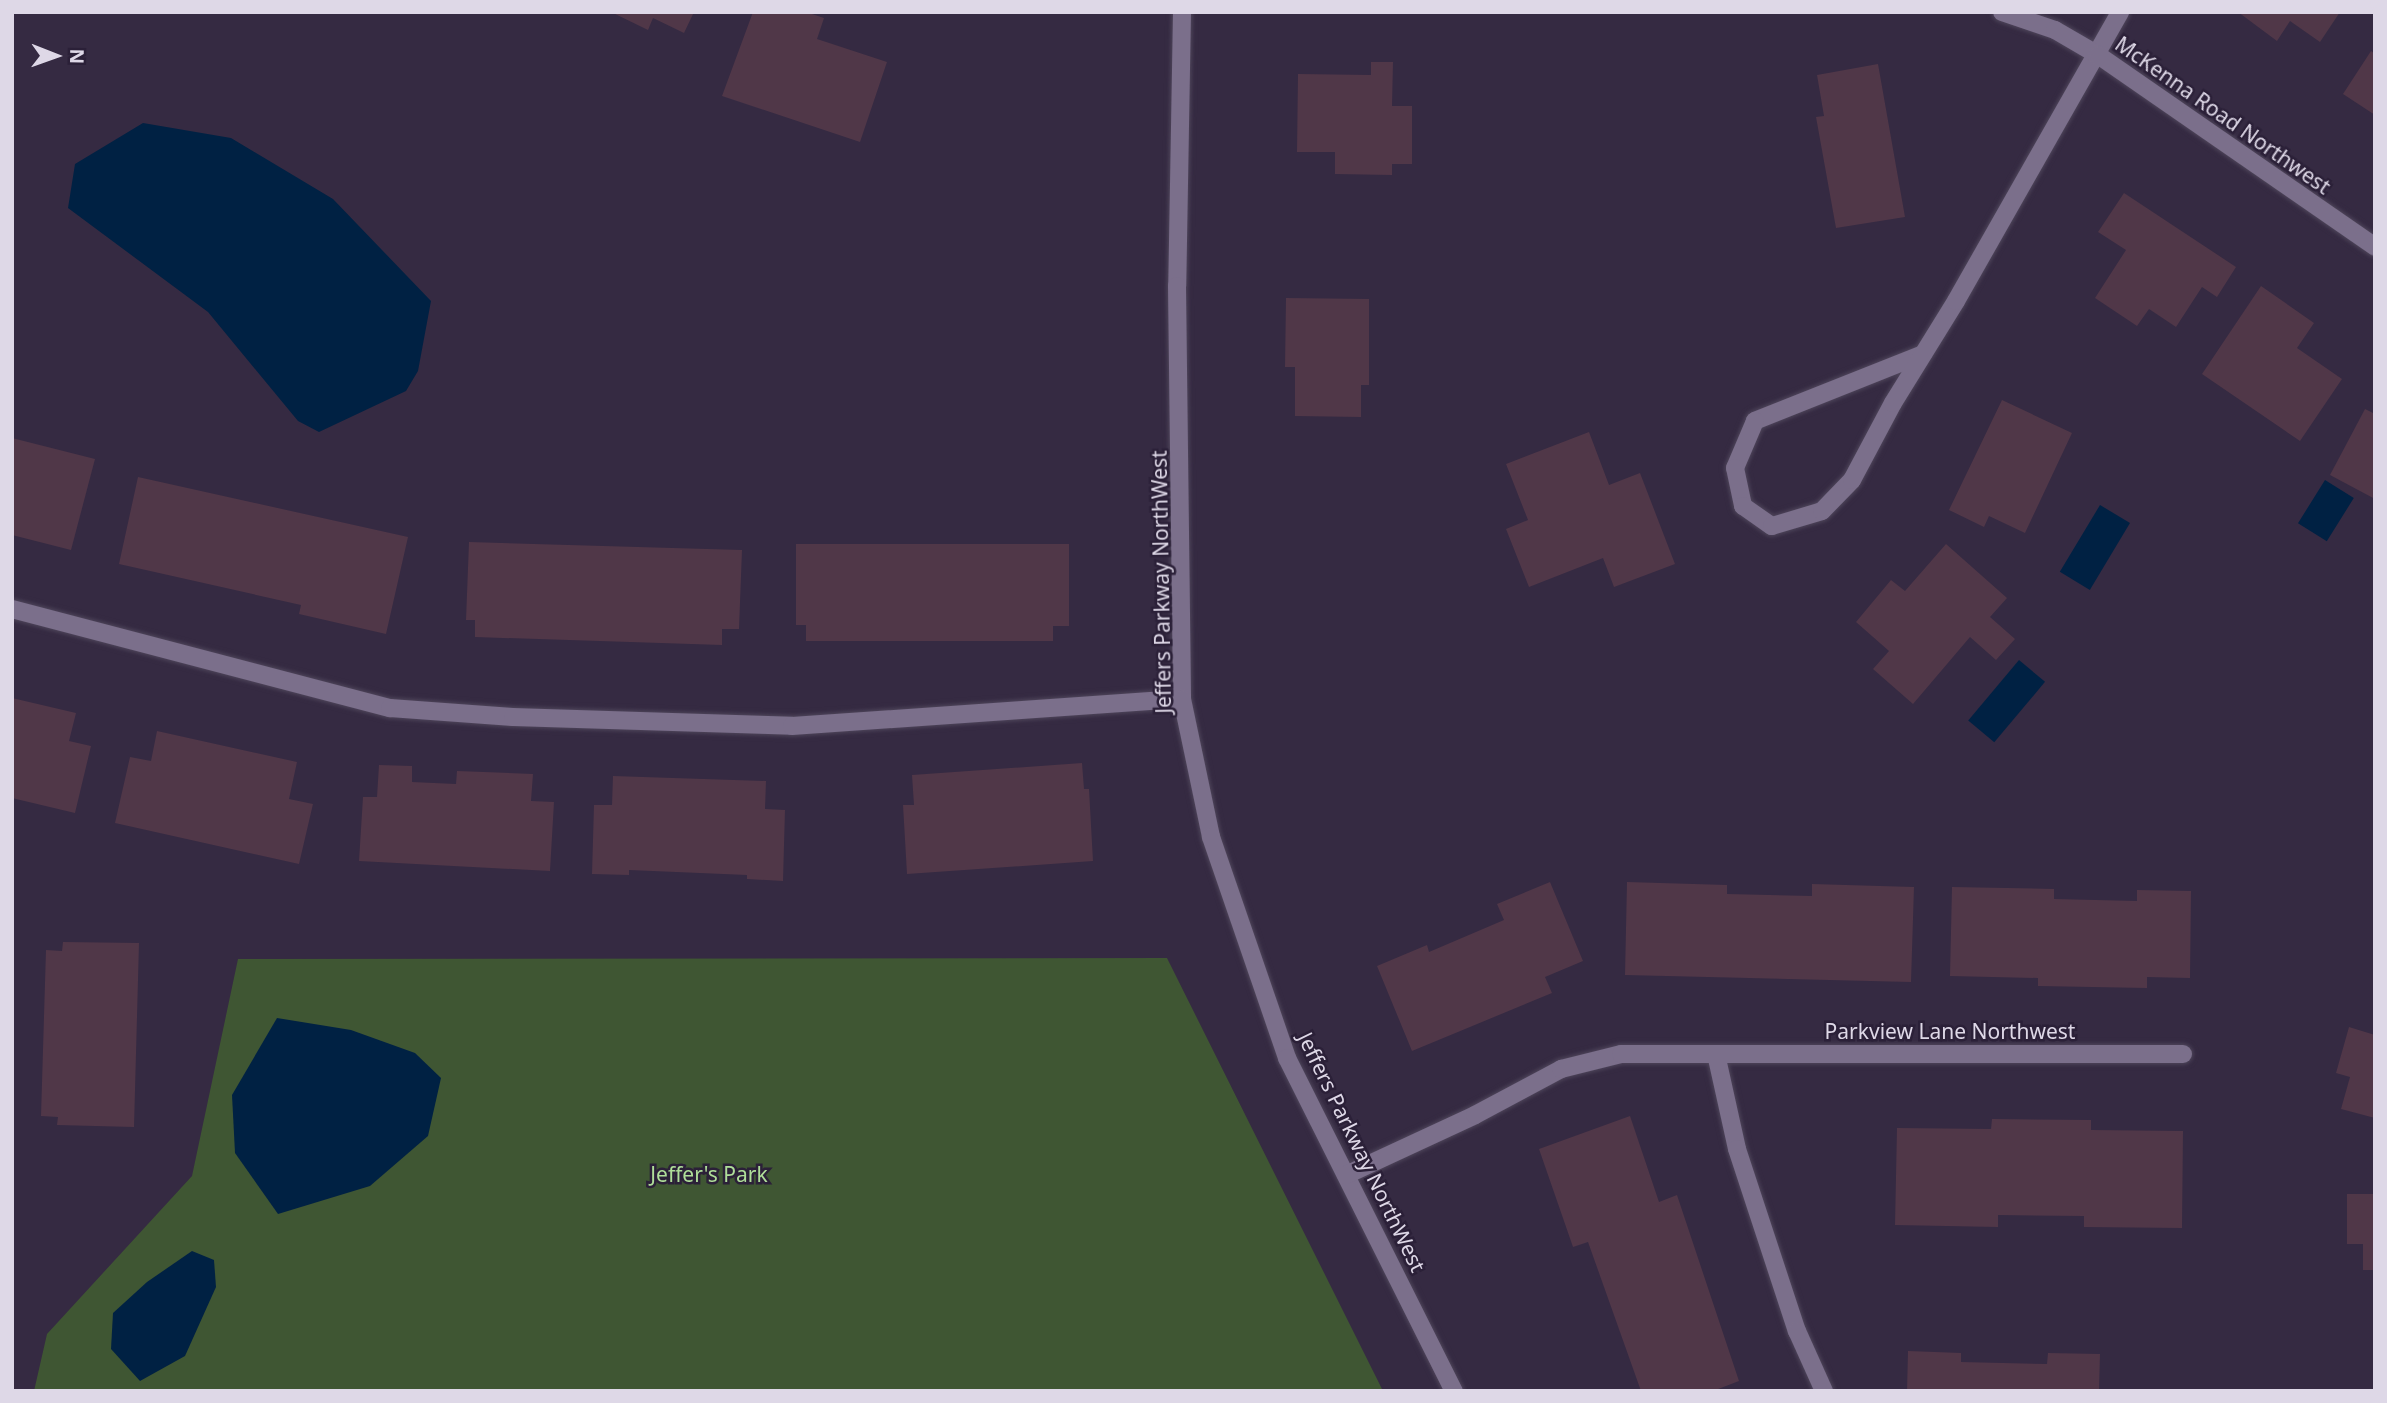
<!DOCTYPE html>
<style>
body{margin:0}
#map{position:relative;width:2387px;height:1403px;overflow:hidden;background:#352a42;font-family:"Noto Sans",sans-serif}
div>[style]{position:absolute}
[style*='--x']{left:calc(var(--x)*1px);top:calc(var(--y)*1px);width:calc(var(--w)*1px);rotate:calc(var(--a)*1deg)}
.green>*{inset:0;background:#3f5633}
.water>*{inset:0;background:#002143;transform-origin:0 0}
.building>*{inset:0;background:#503748}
.roads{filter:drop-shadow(0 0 2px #4e455a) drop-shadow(0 0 2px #4e455a)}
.lane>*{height:18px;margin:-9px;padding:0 9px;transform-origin:9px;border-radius:9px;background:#7b6f8b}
.street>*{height:18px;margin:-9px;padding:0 9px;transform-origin:9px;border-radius:9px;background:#7b6f8b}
.secondary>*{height:18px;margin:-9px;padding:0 9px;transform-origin:9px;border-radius:9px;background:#7b6f8b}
span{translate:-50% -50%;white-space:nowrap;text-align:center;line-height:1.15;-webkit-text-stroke:5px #2b2038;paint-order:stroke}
.street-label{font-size:21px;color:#ded8e7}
.park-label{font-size:21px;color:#afde99}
.frame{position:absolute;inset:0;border:14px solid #ded8e7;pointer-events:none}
.north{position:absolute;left:21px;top:21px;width:70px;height:70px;-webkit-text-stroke:5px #2b2038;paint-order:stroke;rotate:91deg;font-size:19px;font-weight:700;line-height:28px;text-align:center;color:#ded8e7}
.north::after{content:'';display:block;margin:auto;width:24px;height:32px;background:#ded8e7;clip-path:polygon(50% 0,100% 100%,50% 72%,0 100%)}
</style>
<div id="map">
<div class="green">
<i style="clip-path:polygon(1167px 958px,1383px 1391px,34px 1391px,47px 1334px,192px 1176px,238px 959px)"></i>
</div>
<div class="water">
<i style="clip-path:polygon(143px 123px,231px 138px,333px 199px,431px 301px,418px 371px,406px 391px,319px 432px,298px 421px,208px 312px,68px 208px,75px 164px)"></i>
<i style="left:2325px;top:480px;width:34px;height:51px;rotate:32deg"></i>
<i style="left:2100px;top:505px;width:35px;height:78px;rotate:31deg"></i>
<i style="left:2019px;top:660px;width:34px;height:79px;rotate:40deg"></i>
<i style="clip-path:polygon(277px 1018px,351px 1030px,415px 1053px,441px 1078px,428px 1136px,370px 1186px,278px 1214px,235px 1153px,232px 1095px)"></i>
<i style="clip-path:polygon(192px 1251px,214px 1260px,216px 1287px,185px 1356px,140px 1381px,111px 1349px,113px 1313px,147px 1282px)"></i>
</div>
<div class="building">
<i style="clip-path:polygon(611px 12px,694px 12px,684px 33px,653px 18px,648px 30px)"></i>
<i style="clip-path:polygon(753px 12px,806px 12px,824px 18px,817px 39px,887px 62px,860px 142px,722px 96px)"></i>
<i style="clip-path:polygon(2238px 12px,2340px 12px,2320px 42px,2290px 21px,2277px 41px)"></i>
<i style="clip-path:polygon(2371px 51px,2375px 54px,2375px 115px,2343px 94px)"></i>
<i style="clip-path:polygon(1371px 62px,1393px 62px,1392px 106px,1412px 106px,1412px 164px,1392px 164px,1392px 175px,1335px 174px,1335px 152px,1297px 152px,1298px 74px,1371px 75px)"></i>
<i style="clip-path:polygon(1878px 64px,1905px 217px,1836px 228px,1816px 117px,1824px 116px,1817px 75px)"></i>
<i style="clip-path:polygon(2124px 193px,2236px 267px,2217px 297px,2202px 287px,2176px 327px,2149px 309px,2137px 326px,2095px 298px,2126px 250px,2098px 232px)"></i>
<i style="clip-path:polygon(2261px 286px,2314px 323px,2297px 348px,2342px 379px,2300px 441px,2202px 374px)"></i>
<i style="clip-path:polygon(1286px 298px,1369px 299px,1369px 385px,1361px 385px,1361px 417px,1295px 416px,1295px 367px,1285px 367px)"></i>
<i style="clip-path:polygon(2002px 400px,2072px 433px,2025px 533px,1989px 516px,1984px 527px,1949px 510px)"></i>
<i style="clip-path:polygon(2365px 409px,2375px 414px,2375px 499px,2330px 475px)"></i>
<i style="clip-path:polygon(1589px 432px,1609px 485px,1640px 473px,1675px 564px,1614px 587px,1603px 558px,1529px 587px,1506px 529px,1528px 520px,1506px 464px)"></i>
<i style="clip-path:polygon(12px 438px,95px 459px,71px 550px,12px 535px)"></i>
<i style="clip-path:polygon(138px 477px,408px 537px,386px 634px,299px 614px,301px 605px,119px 564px)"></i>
<i style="clip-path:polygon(469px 542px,742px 550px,739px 629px,722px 629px,722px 645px,475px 637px,475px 620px,466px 620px)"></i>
<i style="clip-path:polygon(796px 544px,1069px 544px,1069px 626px,1053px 626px,1053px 641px,806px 641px,806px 625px,796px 625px)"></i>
<i style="clip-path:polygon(1946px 544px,2007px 598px,1990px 617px,2015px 639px,1996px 660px,1970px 637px,1913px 704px,1873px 669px,1889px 651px,1856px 622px,1891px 580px,1905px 591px)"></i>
<i style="clip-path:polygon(12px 698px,76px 713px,69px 741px,91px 746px,75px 813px,12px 798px)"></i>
<i style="clip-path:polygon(157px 731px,297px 762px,289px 799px,313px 804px,299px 864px,115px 823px,130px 757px,151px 761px)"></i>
<i style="clip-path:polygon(1082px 763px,1084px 789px,1089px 789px,1093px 861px,907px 874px,903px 805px,914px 805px,912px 775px)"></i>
<i style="clip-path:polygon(379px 765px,412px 766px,412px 782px,456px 784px,457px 771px,533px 774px,531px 801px,554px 802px,550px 871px,359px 861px,363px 797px,377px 797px)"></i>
<i style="clip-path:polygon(613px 776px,766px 781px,765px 809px,785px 810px,783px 881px,747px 879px,747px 875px,629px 870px,629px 875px,592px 874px,594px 805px,612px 805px)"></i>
<i style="clip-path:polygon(1550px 882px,1583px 961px,1545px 977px,1552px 993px,1412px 1051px,1377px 966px,1427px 945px,1429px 952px,1504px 920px,1497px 904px)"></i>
<i style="clip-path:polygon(1627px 882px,1727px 885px,1727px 894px,1812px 896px,1812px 884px,1914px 887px,1911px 982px,1625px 975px)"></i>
<i style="clip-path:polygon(1952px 887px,2054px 889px,2054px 899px,2137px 901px,2137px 890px,2191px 891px,2190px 978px,2147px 977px,2147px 988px,2038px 986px,2038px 978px,1950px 976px)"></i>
<i style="clip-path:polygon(63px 942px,139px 943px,134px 1127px,57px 1125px,58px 1117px,41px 1116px,46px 950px,62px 951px)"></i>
<i style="clip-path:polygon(2349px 1027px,2375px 1035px,2375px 1118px,2341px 1109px,2350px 1077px,2336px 1073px)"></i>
<i style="clip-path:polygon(1630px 1116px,1659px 1202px,1677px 1195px,1739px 1381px,1713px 1391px,1641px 1391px,1588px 1242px,1573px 1247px,1539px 1149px)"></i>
<i style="clip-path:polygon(1992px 1119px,2091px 1120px,2091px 1130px,2183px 1131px,2182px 1228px,2084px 1227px,2084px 1216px,1998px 1215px,1998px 1227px,1895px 1225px,1897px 1128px,1991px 1129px)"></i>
<i style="clip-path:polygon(2347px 1194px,2375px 1194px,2375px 1270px,2363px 1270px,2363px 1244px,2347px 1244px)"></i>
<i style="clip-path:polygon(1908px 1351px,1961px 1353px,1961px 1362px,2047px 1364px,2048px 1353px,2100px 1354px,2099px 1391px,1907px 1391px)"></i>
</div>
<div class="roads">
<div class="lane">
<i style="--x:1923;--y:354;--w:181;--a:158.3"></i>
<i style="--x:1755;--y:421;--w:51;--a:113.1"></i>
<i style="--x:1735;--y:468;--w:39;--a:78"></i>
<i style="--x:1743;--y:506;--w:35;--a:35"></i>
<i style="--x:1772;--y:526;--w:52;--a:-16.7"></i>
<i style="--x:1822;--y:511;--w:43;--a:-45.9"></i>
<i style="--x:1852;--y:480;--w:87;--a:-62"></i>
<i style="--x:1893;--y:403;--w:120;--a:-58.3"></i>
<i style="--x:1956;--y:301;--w:332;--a:-60.4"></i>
<i style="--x:12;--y:609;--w:391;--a:14.7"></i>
<i style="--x:390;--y:708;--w:123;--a:4.2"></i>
<i style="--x:513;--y:717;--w:279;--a:1.8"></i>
<i style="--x:792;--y:726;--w:391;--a:-4"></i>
</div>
<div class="street">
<i style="--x:1182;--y:12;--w:274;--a:91"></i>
<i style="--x:1177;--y:286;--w:413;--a:89.3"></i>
<i style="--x:1182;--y:699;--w:141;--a:78.1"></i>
<i style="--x:1211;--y:837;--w:234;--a:71"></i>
<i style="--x:1287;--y:1058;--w:373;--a:63.4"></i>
<i style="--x:1716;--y:1054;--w:97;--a:77.5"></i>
<i style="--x:1737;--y:1149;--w:192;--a:71.8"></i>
<i style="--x:1797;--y:1331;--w:66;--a:65.8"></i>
<i style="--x:1346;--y:1175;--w:142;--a:-24.9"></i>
<i style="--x:1475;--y:1115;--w:98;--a:-28.1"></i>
<i style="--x:1561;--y:1069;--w:62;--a:-14"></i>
<i style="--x:1621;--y:1054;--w:562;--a:0"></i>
</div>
<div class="secondary">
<i style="--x:2002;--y:12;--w:56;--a:18.8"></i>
<i style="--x:2055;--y:30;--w:50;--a:30.2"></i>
<i style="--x:2098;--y:55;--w:337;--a:34.7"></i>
</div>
</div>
<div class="street-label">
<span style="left:2223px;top:115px;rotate:35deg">McKenna Road Northwest</span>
<span style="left:1161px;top:582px;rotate:-91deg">Jeffers Parkway NorthWest</span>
<span style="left:1950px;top:1031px">Parkview Lane Northwest</span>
<span style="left:1362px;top:1152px;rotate:64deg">Jeffers Parkway NorthWest</span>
</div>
<div class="park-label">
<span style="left:709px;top:1174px">Jeffer's Park</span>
</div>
<div class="frame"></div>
<div class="north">N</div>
</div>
